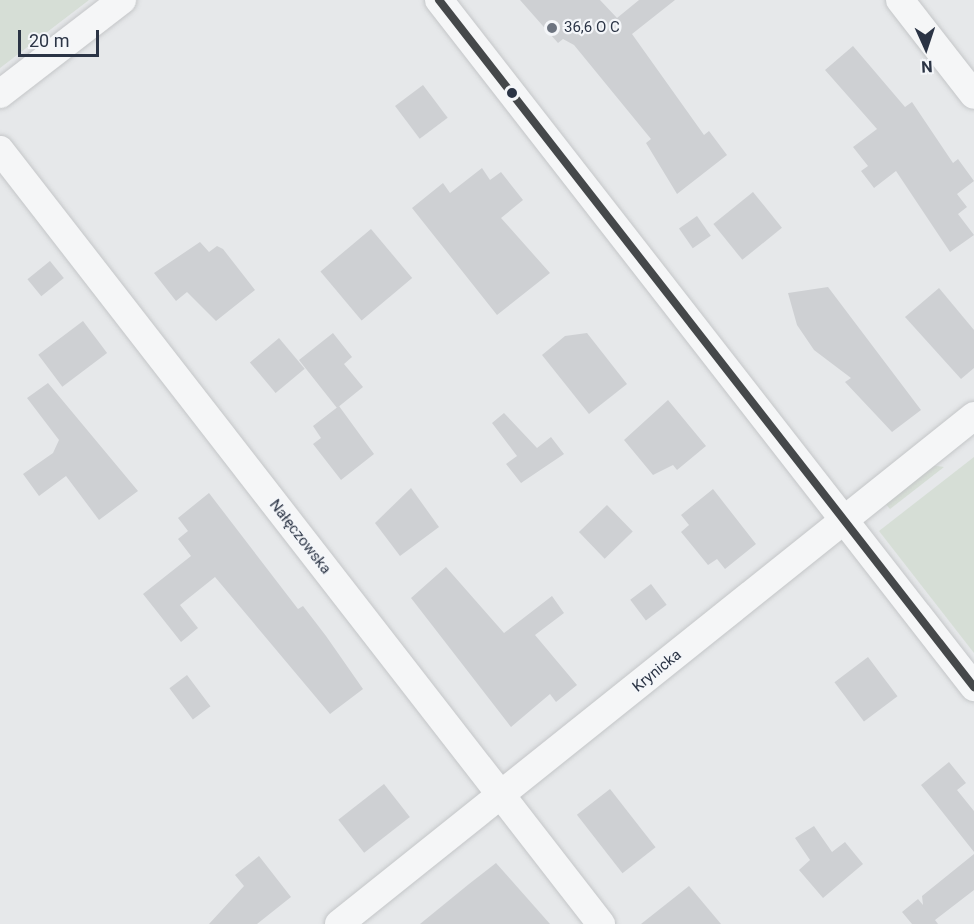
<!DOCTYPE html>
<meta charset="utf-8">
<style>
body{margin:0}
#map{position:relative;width:974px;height:924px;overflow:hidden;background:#e6e8ea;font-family:Roboto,sans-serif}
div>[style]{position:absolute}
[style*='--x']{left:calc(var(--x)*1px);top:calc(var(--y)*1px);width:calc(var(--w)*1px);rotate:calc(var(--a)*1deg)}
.green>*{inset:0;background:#d6ded6}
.building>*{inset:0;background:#ced0d3;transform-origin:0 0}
.roads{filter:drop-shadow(0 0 2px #c4c6c8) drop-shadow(0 0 2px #c4c6c8)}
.minor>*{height:28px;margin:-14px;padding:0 14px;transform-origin:14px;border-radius:14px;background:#f5f6f7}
.bus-1>*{height:8px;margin:-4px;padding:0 4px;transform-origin:4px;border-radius:4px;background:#45484a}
.dots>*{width:16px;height:16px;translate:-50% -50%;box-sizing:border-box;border:3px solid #f4f6f9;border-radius:50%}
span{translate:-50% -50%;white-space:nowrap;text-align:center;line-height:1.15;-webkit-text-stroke:4.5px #f4f6f9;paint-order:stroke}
.poi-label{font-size:15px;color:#2b3445}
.left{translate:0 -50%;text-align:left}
.street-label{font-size:15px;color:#2b3445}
.north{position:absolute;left:896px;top:18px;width:60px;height:60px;-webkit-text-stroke:4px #f4f6f9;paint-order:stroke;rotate:177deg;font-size:16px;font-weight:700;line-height:24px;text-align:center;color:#2b3445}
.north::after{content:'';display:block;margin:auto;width:21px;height:27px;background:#2b3445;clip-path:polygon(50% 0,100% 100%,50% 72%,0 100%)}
.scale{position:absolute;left:18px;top:30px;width:81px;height:27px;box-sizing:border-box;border:3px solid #2b3445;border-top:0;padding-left:8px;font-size:18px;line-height:21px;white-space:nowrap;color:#2b3445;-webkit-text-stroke:4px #f4f6f9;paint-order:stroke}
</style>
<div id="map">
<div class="green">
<i style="clip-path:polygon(0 0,89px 0,0 68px)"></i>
<i style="clip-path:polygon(974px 457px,974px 653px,879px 531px)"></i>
<i style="clip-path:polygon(930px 465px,944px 467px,890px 509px,884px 502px)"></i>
</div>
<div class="building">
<i style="clip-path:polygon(520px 0,600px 0,617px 18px,639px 0,675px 0,632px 34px,704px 135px,709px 131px,727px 155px,677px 194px,646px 143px,651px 139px,574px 45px,563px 39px,558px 43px)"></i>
<i style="clip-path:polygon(853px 46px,905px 107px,912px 102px,953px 163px,958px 159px,974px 181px,957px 194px,967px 207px,958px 214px,974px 235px,950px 252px,896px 171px,874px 188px,861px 171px,868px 166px,853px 147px,877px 129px,825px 70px)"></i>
<i style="left:423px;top:85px;width:41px;height:35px;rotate:53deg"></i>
<i style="clip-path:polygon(482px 168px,490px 180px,501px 172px,523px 200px,501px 218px,550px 273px,497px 315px,412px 208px,443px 183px,450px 193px)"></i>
<i style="left:753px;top:192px;width:46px;height:51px;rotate:51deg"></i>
<i style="left:697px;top:216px;width:24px;height:22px;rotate:55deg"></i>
<i style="left:371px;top:229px;width:64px;height:66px;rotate:50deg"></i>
<i style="clip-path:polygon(200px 242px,209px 252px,217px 246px,223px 249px,255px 290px,216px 321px,187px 292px,176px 301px,154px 273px)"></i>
<i style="left:50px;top:261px;width:22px;height:29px;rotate:51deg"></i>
<i style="clip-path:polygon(828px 287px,921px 410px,892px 432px,845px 382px,851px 378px,814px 350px,797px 325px,788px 293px)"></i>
<i style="clip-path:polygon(939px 288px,974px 330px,974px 368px,961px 379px,905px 317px)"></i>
<i style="left:83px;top:321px;width:40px;height:56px;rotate:53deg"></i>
<i style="clip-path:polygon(333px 333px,352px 357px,344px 364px,363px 387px,337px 408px,299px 360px)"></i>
<i style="clip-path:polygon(587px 333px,627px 384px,589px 414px,542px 355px,565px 336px)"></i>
<i style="left:279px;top:338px;width:40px;height:38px;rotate:50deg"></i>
<i style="clip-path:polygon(48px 383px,138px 491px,99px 520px,66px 476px,39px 496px,23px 474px,53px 453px,59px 440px,27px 398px)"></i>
<i style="clip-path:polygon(668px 400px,706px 446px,677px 470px,673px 465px,653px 475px,624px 440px)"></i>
<i style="clip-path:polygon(339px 406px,374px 454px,341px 480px,313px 444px,321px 438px,313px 426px)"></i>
<i style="clip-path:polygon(504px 413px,537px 448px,551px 437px,564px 454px,521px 483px,506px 464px,517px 456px,492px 423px)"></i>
<i style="clip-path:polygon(411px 488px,439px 527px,400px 556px,375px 523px)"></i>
<i style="clip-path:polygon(713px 489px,756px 544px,725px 569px,717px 559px,708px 565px,681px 532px,689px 525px,681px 515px)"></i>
<i style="clip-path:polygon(209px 493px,298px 609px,303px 606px,326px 636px,363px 689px,330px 714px,215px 577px,180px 605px,198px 628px,181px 642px,143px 594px,191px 556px,178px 539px,188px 531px,178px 518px)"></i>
<i style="left:607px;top:505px;width:37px;height:39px;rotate:46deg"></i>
<i style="clip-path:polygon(446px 567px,504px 633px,552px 596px,564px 613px,535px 635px,577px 685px,556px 702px,550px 694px,511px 727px,411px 598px)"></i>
<i style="left:651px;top:584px;width:26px;height:26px;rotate:53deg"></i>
<i style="left:868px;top:657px;width:49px;height:42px;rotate:53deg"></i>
<i style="left:187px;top:675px;width:39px;height:22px;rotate:53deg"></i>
<i style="clip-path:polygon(949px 762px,966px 783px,957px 790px,974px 811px,974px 852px,921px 785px)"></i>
<i style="left:384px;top:784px;width:42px;height:58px;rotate:52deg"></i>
<i style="left:610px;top:789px;width:74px;height:42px;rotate:52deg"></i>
<i style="clip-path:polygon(814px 826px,832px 852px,845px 842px,863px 864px,823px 898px,799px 870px,810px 860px,795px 838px)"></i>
<i style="clip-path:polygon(974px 854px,974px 890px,935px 920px,938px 924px,912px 924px,902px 912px,918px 899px,923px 905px,922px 896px)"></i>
<i style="clip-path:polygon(259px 856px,291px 897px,257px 924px,209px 924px,244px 886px,235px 875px)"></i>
<i style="clip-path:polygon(496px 863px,550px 924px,420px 924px,469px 884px)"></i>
<i style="clip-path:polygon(689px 886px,721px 924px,641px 924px)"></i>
</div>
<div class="roads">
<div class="minor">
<i style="--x:439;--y:0;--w:871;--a:52.09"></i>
<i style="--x:900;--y:0;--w:120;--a:52.1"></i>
<i style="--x:0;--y:94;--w:154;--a:-37.6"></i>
<i style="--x:0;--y:150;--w:980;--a:52.17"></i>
<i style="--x:339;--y:924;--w:813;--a:-38.66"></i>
</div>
</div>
<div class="bus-1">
<i style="--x:439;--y:0;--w:871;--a:52.09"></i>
</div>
<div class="dots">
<i style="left:552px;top:28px;background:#6c737f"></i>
<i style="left:512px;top:93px;background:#2b3445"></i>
</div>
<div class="poi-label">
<span class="left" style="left:564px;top:28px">36,6 O C</span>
</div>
<div class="street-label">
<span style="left:300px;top:537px;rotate:52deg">Nałęczowska</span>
<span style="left:657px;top:671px;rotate:-39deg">Krynicka</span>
</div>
<div class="north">N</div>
<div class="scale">20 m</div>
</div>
